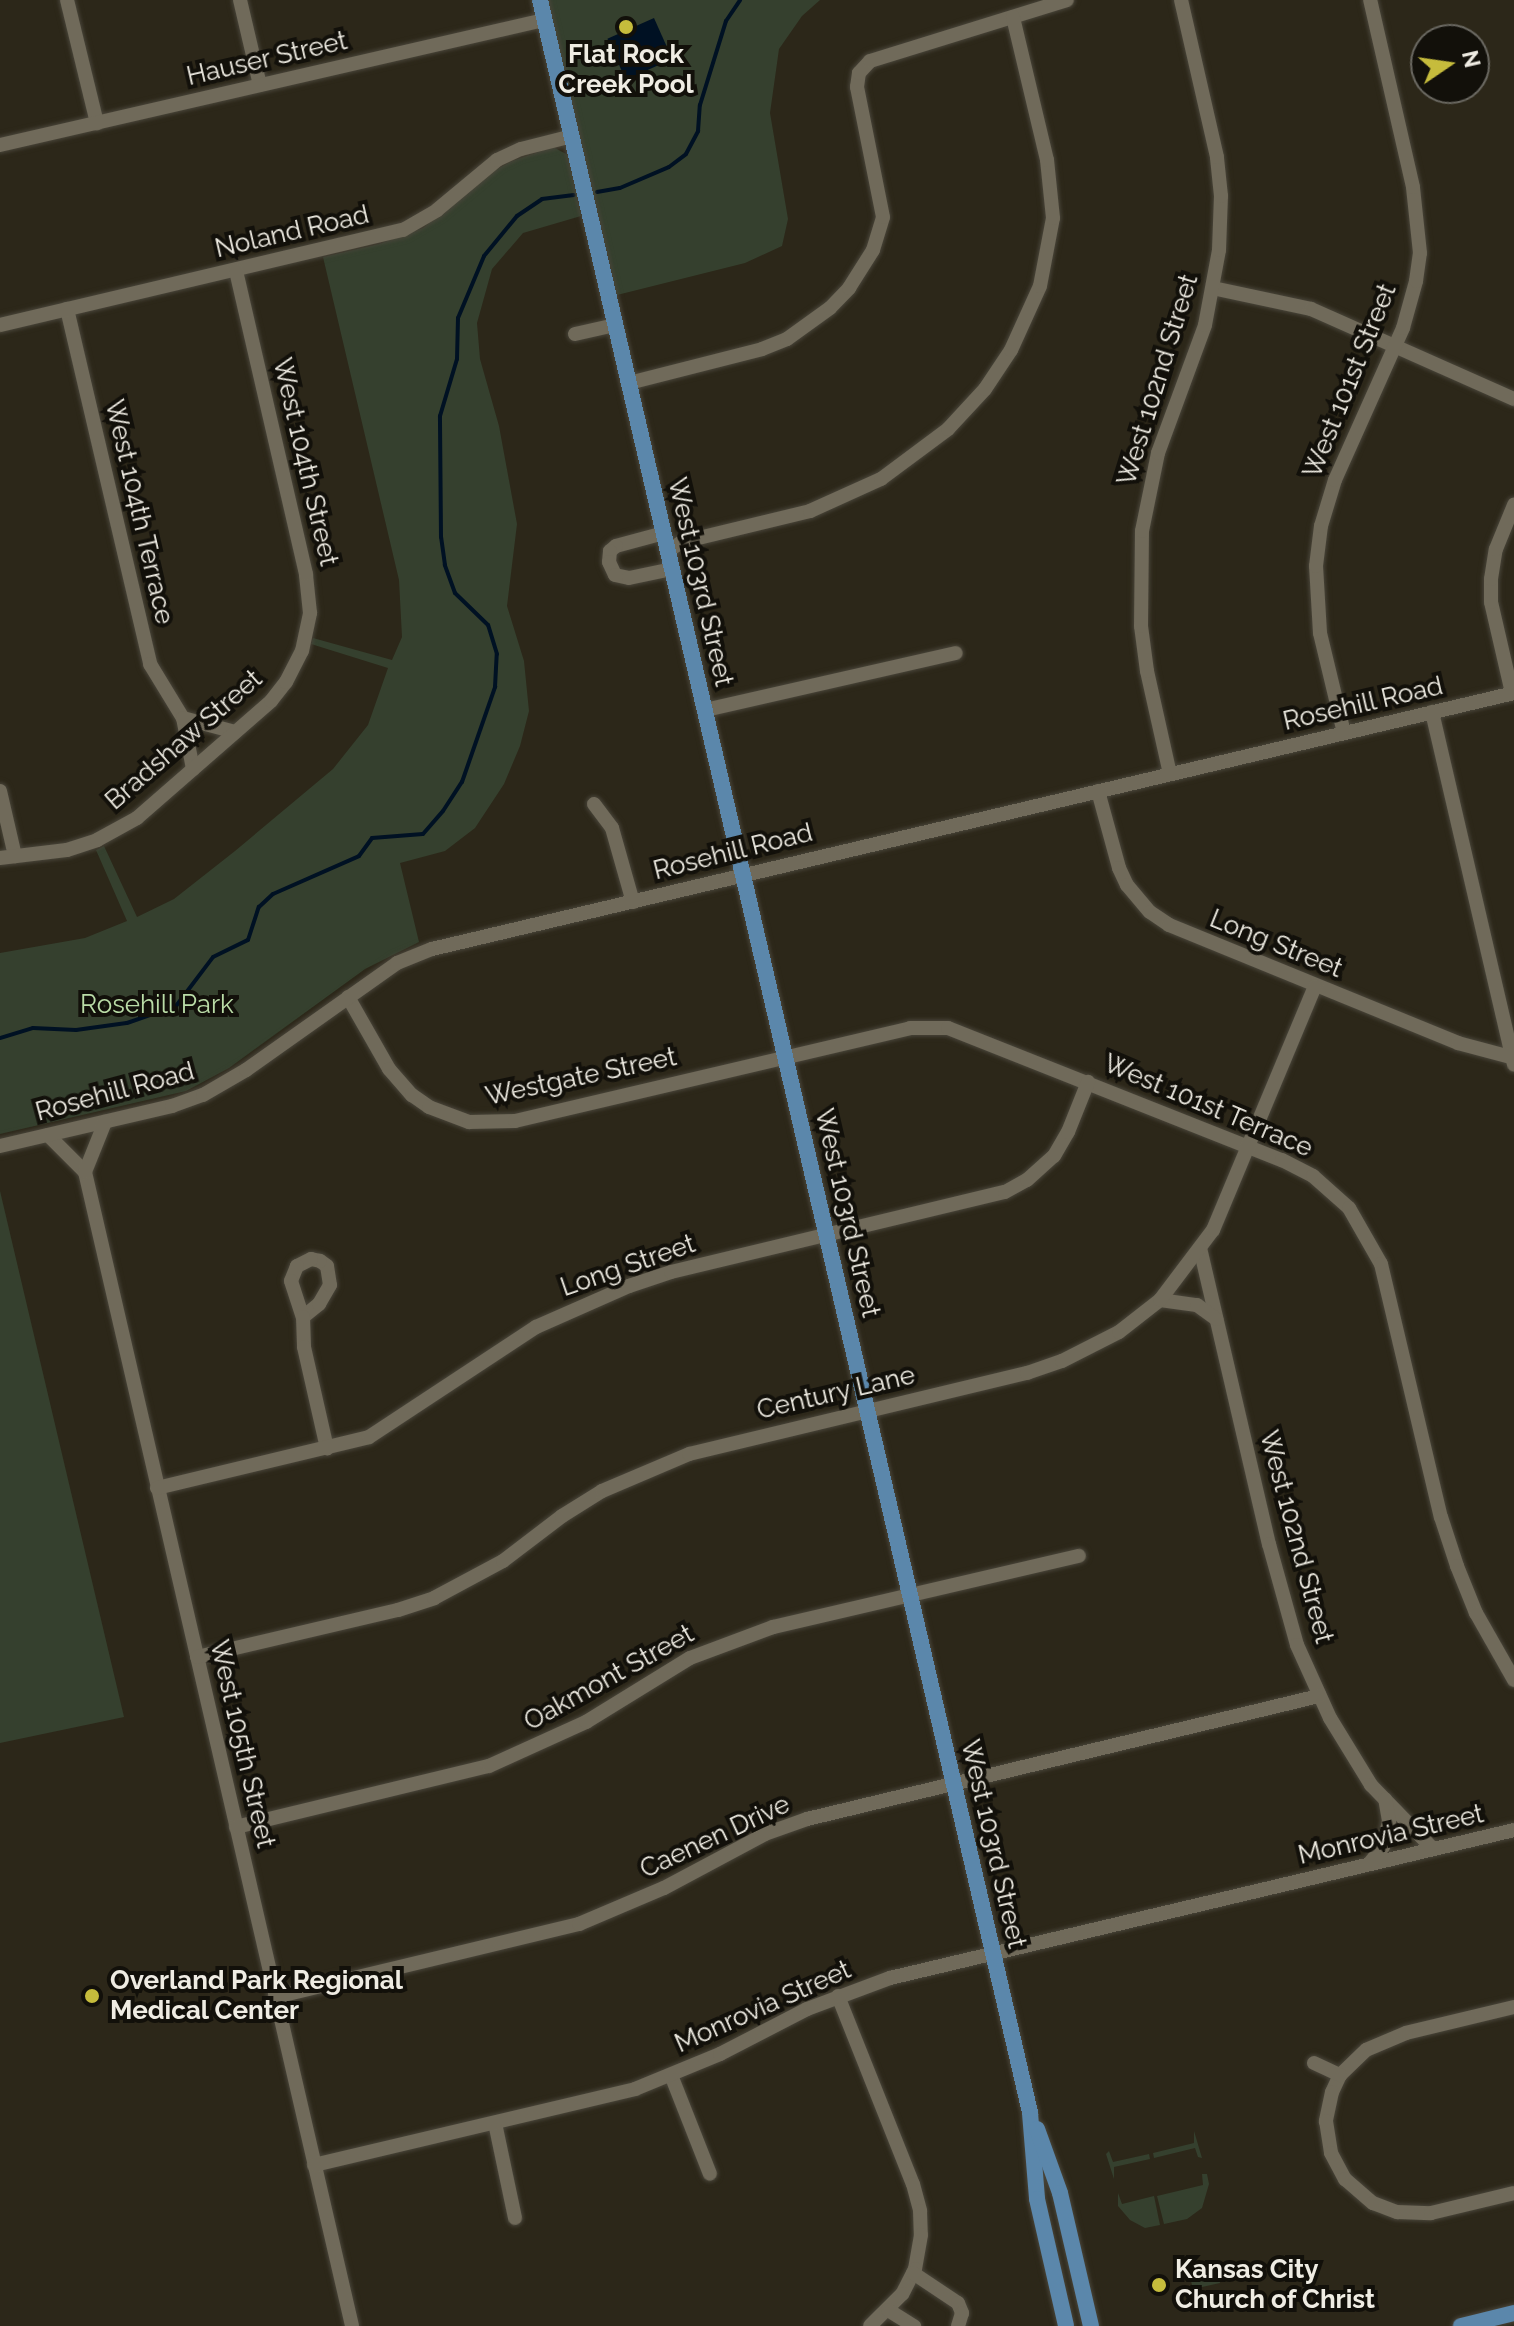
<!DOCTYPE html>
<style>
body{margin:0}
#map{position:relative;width:1514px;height:2326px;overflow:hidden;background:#2c2719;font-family:Raleway,sans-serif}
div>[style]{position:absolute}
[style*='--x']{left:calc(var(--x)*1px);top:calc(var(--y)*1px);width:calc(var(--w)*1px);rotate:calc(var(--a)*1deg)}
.green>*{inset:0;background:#35402e}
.water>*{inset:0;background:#001123;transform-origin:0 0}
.stream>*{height:4px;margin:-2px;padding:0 2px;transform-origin:2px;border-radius:2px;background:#001123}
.roads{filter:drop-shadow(0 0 2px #49453a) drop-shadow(0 0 2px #49453a)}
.minor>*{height:14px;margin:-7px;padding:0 7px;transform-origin:7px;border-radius:7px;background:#706a5a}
.major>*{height:16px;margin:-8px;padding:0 8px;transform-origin:8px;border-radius:8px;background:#5b87ab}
.dots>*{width:22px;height:22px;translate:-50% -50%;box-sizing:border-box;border:4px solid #12100a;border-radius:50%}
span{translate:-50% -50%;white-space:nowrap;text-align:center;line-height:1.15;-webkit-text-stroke:8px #12100a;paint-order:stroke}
.poi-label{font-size:26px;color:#efece3;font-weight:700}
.left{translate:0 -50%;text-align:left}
.street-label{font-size:26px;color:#efece3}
.park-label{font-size:26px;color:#badca7}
.north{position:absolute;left:1410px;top:24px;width:80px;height:80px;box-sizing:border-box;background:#12100a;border:2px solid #6a6861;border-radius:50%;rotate:77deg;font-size:22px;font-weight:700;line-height:32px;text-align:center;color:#efece3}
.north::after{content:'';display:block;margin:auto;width:28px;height:36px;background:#c6bc3c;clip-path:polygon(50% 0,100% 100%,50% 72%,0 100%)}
</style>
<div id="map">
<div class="green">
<i style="clip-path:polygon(548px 0,820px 0,802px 16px,779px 49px,770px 113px,788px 219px,782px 246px,745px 263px,617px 295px)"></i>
<i style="clip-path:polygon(553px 147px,568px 155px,581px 216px,523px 233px,492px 269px,477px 323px,480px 359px,499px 426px,517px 524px,507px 606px,524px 661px,529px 711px,520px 746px,504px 784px,475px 828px,445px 851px,400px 863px,419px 942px,365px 969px,229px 1068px,186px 1091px,0 1134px,0 953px,85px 938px,127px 921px,96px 850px,104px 846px,137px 917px,174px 899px,235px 851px,333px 769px,368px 725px,388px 668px,311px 644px,313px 638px,392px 660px,402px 637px,399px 580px,323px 257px,379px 244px,423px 228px,490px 173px,512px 161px)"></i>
<i style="clip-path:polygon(0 1191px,124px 1717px,0 1743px)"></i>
<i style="clip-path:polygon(1194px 2131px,1202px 2158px,1198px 2157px,1195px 2148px,1154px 2158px,1153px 2153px,1194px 2143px)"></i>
<i style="clip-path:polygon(1109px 2151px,1113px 2162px,1149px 2154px,1150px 2159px,1114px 2167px,1114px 2179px,1106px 2154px)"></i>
<i style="clip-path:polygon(1202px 2174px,1207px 2174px,1209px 2184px,1202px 2208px,1187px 2219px,1164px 2224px,1157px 2196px,1203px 2185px)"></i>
<i style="clip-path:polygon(1118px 2193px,1122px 2204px,1154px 2196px,1160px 2225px,1145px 2228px,1130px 2220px,1118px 2206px)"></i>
<i style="clip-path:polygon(1215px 2260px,1220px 2283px,1193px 2289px,1189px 2273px,1196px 2264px)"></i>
</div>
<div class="water">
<i style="left:654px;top:18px;width:45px;height:51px;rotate:66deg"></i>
</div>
<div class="stream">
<i style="--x:597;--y:192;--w:23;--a:-10"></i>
<i style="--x:620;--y:188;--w:53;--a:-23.2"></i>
<i style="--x:669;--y:167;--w:21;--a:-37"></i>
<i style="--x:686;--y:154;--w:26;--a:-62"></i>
<i style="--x:698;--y:131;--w:26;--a:-86"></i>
<i style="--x:700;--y:105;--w:88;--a:-72.8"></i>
<i style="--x:726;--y:21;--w:25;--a:-56"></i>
<i style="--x:0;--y:1038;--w:34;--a:-17"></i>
<i style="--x:33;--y:1028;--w:43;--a:2.7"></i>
<i style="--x:76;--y:1030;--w:51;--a:-7.8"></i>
<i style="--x:127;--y:1023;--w:52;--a:-19.1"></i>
<i style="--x:176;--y:1006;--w:61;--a:-52.9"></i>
<i style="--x:213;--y:957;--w:39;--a:-26"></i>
<i style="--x:248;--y:940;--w:35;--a:-72"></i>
<i style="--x:259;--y:907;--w:19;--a:-43"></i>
<i style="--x:273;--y:894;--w:94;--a:-23.8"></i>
<i style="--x:359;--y:856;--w:22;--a:-54"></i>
<i style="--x:372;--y:838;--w:51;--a:-4.5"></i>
<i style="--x:423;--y:834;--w:30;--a:-49"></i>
<i style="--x:443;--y:811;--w:35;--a:-57"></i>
<i style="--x:462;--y:782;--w:101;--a:-70.8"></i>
<i style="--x:495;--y:687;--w:33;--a:-87"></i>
<i style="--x:497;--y:654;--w:30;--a:-107"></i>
<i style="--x:488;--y:625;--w:46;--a:-135.9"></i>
<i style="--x:455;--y:593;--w:30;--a:-110"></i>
<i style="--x:445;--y:565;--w:28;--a:-98"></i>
<i style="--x:441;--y:537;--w:121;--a:-90.5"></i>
<i style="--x:440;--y:416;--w:59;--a:-73.4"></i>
<i style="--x:457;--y:359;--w:41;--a:-88.6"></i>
<i style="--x:458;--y:318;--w:67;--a:-67.2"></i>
<i style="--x:484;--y:256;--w:52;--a:-50.5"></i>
<i style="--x:517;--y:216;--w:30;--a:-34"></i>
<i style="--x:542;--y:199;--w:32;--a:-7"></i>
</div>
<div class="roads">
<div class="minor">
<i style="--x:67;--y:0;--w:127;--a:76.3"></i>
<i style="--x:240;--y:0;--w:87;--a:76.8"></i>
<i style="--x:0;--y:145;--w:558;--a:-12.94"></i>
<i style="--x:1213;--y:288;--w:100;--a:12.1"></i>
<i style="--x:1311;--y:309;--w:222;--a:23.9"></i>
<i style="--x:67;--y:309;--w:365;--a:76.8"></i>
<i style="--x:150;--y:664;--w:63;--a:58.6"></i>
<i style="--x:183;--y:718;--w:52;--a:78.9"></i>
<i style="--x:0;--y:325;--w:414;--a:-13.3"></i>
<i style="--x:403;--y:230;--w:39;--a:-30"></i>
<i style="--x:437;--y:210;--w:78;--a:-39.8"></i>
<i style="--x:497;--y:160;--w:26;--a:-25"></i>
<i style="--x:521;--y:149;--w:53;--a:-14.3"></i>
<i style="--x:575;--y:334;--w:41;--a:-12.7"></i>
<i style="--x:629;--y:383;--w:137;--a:-14.3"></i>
<i style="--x:762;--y:349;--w:27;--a:-22"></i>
<i style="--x:787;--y:339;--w:53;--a:-35.8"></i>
<i style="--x:830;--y:308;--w:28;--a:-46"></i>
<i style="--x:849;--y:288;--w:45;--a:-57.7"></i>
<i style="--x:873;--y:250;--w:34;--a:-73"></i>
<i style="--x:883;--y:217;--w:133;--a:-101.3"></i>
<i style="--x:857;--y:87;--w:14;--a:-82"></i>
<i style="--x:859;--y:73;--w:16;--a:-47"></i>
<i style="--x:870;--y:61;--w:206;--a:-17.2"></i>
<i style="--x:664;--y:533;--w:50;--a:164.8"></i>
<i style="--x:616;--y:546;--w:8;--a:140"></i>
<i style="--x:610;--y:551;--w:11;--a:95"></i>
<i style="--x:609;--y:562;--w:14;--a:65"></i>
<i style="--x:615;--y:575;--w:14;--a:12"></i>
<i style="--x:629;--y:578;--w:44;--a:-11.8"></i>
<i style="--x:668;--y:551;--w:17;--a:-33"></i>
<i style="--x:682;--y:542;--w:132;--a:-13.6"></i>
<i style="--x:810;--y:511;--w:78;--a:-24.3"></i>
<i style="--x:881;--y:479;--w:84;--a:-36.7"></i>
<i style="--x:948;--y:429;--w:54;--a:-47.2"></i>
<i style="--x:985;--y:389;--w:47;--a:-56.3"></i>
<i style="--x:1011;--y:350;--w:70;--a:-65.6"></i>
<i style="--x:1040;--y:286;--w:69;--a:-79.2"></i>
<i style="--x:1053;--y:218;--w:58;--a:-95.9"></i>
<i style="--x:1047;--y:160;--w:147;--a:-103.4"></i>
<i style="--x:1512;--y:693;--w:93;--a:-103"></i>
<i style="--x:1491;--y:602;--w:23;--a:-90"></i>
<i style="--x:1491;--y:579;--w:30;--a:-81"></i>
<i style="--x:1496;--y:549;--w:48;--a:-67.8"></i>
<i style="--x:705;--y:710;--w:257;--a:-12.8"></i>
<i style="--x:1432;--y:712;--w:362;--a:76.9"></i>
<i style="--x:183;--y:718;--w:54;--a:15.1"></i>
<i style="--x:1344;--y:733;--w:103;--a:-103.5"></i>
<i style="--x:1320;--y:633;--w:67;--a:-93.4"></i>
<i style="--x:1316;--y:566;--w:40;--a:-82.9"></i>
<i style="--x:1321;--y:526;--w:48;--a:-73.1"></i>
<i style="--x:1335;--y:480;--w:167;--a:-65.9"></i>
<i style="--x:1403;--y:328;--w:49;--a:-74.5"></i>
<i style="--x:1416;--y:281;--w:28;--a:-82"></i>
<i style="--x:1420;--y:253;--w:66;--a:-96.1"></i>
<i style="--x:1413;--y:187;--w:192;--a:-102.9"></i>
<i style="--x:1170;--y:774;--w:106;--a:-102.6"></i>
<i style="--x:1147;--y:671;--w:45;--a:-97.6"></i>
<i style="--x:1141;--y:626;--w:95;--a:-89.4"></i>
<i style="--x:1142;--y:531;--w:80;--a:-78.4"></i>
<i style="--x:1158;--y:453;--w:136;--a:-69.8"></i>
<i style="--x:1205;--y:325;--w:76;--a:-79.4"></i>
<i style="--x:1219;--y:250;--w:54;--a:-87.9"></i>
<i style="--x:1221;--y:196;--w:39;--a:-96"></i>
<i style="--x:1217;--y:157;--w:161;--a:-102.9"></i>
<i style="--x:0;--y:791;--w:67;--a:77"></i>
<i style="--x:1098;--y:791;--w:80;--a:74.7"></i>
<i style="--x:1119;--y:868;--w:19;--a:65"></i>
<i style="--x:1127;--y:885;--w:35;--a:50"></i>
<i style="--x:1150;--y:912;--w:23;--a:34"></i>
<i style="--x:1169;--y:925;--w:312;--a:22.2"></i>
<i style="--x:1458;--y:1043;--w:58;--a:15"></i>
<i style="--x:594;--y:804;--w:30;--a:53"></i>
<i style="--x:612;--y:828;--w:77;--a:74.2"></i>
<i style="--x:0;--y:858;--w:67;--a:-6.8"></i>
<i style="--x:67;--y:850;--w:32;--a:-18"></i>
<i style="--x:97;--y:840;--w:46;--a:-28.8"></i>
<i style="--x:137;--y:818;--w:178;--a:-41.1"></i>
<i style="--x:271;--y:701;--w:24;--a:-52"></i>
<i style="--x:286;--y:682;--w:35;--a:-63"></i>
<i style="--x:302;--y:651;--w:39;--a:-78"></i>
<i style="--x:310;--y:613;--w:39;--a:-96"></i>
<i style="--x:306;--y:574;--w:312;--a:-103"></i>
<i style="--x:348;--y:997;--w:83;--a:60.3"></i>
<i style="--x:389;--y:1069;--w:35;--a:49"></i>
<i style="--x:412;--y:1095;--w:21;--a:35"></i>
<i style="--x:429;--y:1107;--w:43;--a:20.6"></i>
<i style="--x:469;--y:1122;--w:46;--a:-1.2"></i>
<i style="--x:515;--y:1121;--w:406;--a:-13.2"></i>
<i style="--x:910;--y:1028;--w:38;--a:0"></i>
<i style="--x:948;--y:1028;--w:359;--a:21.6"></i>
<i style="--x:1282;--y:1160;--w:35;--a:27"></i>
<i style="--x:1313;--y:1176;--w:48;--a:41.6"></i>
<i style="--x:1349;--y:1208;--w:64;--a:60.3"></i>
<i style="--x:1381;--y:1264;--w:260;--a:76.7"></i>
<i style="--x:1441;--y:1517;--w:52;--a:71.9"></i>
<i style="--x:1457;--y:1566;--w:51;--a:68"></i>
<i style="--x:1476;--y:1613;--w:77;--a:60.4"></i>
<i style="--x:48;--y:1135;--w:52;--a:45"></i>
<i style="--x:85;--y:1172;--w:1184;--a:76.97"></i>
<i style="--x:0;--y:1146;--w:177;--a:-13.1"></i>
<i style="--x:172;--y:1106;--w:33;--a:-20"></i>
<i style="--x:203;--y:1095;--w:50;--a:-30.2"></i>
<i style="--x:246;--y:1070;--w:185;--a:-35.3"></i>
<i style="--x:397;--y:963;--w:38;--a:-22"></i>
<i style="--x:432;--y:949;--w:1112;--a:-13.31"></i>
<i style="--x:85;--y:1172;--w:54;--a:-68.2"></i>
<i style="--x:1200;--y:1248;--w:304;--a:76.9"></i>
<i style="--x:1269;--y:1544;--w:105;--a:74.5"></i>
<i style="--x:1297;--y:1645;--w:80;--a:65.7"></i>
<i style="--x:1330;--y:1718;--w:79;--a:58.5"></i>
<i style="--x:1371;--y:1785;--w:89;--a:45.9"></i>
<i style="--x:1160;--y:1300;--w:37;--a:8"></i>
<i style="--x:1197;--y:1305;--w:24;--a:36"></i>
<i style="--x:303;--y:1317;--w:21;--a:-39"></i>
<i style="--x:319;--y:1304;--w:22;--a:-60"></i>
<i style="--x:330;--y:1285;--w:19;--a:-99"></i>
<i style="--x:327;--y:1266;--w:9;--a:-144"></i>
<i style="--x:320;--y:1261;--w:9;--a:-167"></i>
<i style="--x:311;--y:1259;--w:16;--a:153"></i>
<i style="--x:297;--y:1266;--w:16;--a:112"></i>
<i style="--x:291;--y:1281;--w:38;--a:72"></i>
<i style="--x:303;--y:1317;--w:30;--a:88"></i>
<i style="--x:304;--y:1347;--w:104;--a:77.2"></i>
<i style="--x:157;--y:1488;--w:218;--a:-13.5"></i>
<i style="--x:369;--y:1437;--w:200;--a:-33.4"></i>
<i style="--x:536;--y:1327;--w:102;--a:-23.8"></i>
<i style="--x:629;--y:1286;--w:44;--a:-18.4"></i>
<i style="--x:671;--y:1272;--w:343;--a:-13.5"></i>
<i style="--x:1005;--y:1192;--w:25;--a:-29"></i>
<i style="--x:1027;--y:1180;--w:36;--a:-42"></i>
<i style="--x:1054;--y:1156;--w:28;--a:-60"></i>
<i style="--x:1068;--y:1132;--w:54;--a:-68.2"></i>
<i style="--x:197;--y:1657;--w:206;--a:-13.2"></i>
<i style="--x:398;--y:1610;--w:38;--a:-18"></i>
<i style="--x:434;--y:1598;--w:78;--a:-28.2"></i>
<i style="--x:503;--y:1561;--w:74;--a:-37.3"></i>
<i style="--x:562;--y:1516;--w:47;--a:-32"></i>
<i style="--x:602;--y:1491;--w:95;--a:-23"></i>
<i style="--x:689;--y:1454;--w:348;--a:-13.5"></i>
<i style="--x:1027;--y:1373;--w:37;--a:-19"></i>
<i style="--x:1062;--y:1361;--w:64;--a:-27"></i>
<i style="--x:1119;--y:1332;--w:52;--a:-38"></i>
<i style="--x:1160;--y:1300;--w:88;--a:-52.9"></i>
<i style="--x:1213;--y:1230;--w:264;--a:-67.3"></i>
<i style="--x:236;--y:1827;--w:260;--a:-13.6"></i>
<i style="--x:489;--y:1766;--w:107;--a:-24.4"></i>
<i style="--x:586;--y:1722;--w:122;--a:-31.6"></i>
<i style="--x:690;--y:1658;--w:89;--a:-20.5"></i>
<i style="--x:773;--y:1627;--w:314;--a:-13.1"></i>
<i style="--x:1369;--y:1864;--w:22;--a:-51"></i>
<i style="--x:1383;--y:1847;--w:27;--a:-77"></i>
<i style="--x:1389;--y:1821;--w:22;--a:-100"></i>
<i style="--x:838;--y:1996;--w:202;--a:68.3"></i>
<i style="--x:913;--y:2184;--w:28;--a:75"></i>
<i style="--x:920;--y:2211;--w:24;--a:88"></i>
<i style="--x:921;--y:2235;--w:35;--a:100"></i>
<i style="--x:915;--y:2269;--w:28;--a:117"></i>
<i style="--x:902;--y:2294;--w:45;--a:135"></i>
<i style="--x:275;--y:1997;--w:313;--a:-13.5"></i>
<i style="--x:579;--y:1924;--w:92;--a:-23"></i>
<i style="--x:664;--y:1888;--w:115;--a:-28.1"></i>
<i style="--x:765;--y:1834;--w:45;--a:-19.7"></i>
<i style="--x:807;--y:1819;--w:527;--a:-13.51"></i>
<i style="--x:1514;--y:2007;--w:111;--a:166.5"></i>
<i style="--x:1406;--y:2033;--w:43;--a:157"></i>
<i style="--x:1366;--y:2050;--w:36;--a:136"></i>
<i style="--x:1340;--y:2075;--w:19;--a:115"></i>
<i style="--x:1332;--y:2092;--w:30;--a:102"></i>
<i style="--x:1326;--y:2121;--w:32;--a:81"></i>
<i style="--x:1331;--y:2153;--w:30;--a:62"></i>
<i style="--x:1345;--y:2179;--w:37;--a:41"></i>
<i style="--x:1373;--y:2203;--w:26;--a:21"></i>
<i style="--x:1397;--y:2212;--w:34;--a:2"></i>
<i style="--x:1431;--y:2213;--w:85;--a:-13.5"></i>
<i style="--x:1314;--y:2063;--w:29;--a:25"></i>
<i style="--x:671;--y:2075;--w:106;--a:68.5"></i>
<i style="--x:495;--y:2123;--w:97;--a:78.1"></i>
<i style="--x:314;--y:2165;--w:330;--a:-13.3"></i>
<i style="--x:635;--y:2089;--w:92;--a:-22.4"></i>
<i style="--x:720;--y:2054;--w:98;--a:-27.3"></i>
<i style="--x:807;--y:2009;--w:89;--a:-20.5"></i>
<i style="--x:890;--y:1978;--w:641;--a:-13.34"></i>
<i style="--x:913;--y:2273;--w:54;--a:33.7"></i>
<i style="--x:958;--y:2303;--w:11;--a:68"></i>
<i style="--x:962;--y:2313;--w:14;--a:107"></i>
<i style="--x:888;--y:2310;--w:31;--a:32"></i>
</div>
<div class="major">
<i style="--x:540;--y:0;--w:2169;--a:76.94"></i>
<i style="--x:1030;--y:2113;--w:86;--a:85.3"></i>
<i style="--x:1037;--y:2199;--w:130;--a:77.1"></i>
<i style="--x:1037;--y:2129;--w:68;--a:70.2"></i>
<i style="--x:1060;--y:2193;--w:137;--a:76.9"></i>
<i style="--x:1461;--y:2326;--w:55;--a:-13.8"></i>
</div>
</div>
<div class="dots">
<i style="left:626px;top:27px;background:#c6bc3c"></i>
<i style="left:92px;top:1996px;background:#c6bc3c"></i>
<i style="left:1159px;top:2285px;background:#c6bc3c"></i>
</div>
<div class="poi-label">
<span style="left:626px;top:70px">Flat Rock<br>Creek Pool</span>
<span class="left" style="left:110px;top:1996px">Overland Park Regional<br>Medical Center</span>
<span class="left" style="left:1175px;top:2285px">Kansas City<br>Church of Christ</span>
</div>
<div class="street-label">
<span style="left:267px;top:59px;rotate:-13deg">Hauser Street</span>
<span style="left:292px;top:232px;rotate:-13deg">Noland Road</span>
<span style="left:1158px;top:380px;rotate:-73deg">West 102nd Street</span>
<span style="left:1350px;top:381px;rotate:-68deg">West 101st Street</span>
<span style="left:305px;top:462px;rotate:77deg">West 104th Street</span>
<span style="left:139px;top:512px;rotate:77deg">West 104th Terrace</span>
<span style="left:700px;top:582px;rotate:77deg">West 103rd Street</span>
<span style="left:1363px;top:704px;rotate:-13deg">Rosehill Road</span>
<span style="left:184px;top:740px;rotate:-41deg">Bradshaw Street</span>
<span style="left:733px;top:852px;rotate:-14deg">Rosehill Road</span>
<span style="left:1276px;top:944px;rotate:22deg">Long Street</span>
<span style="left:581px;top:1077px;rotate:-12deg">Westgate Street</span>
<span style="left:115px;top:1092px;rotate:-15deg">Rosehill Road</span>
<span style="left:1208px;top:1106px;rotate:23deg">West 101st Terrace</span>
<span style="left:847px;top:1213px;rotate:77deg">West 103rd Street</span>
<span style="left:628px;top:1266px;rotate:-19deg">Long Street</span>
<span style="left:836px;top:1393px;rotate:-13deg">Century Lane</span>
<span style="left:1296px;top:1537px;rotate:75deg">West 102nd Street</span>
<span style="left:609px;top:1678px;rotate:-29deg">Oakmont Street</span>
<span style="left:242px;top:1744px;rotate:77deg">West 105th Street</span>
<span style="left:1391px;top:1835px;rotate:-13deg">Monrovia Street</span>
<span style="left:715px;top:1837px;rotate:-25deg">Caenen Drive</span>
<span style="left:993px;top:1844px;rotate:77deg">West 103rd Street</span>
<span style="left:763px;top:2007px;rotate:-24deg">Monrovia Street</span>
</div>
<div class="park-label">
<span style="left:157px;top:1005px">Rosehill Park</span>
</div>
<div class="north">N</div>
</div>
